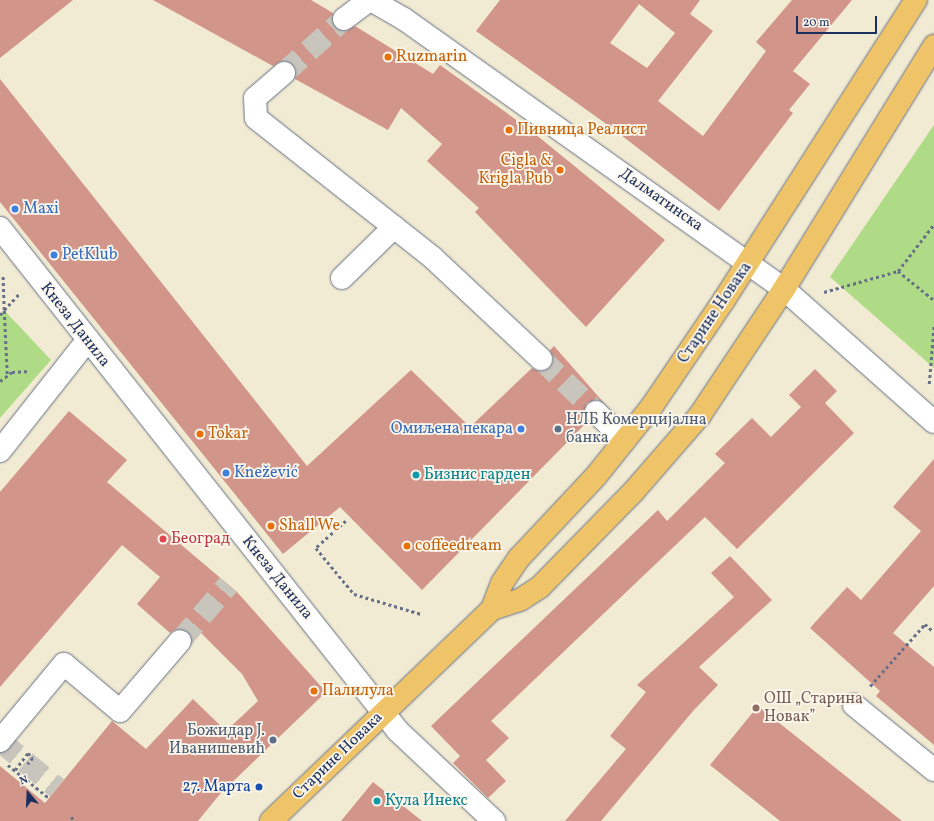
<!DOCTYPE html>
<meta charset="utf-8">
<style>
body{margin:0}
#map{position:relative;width:934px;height:821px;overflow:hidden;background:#f2ebd3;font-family:Vollkorn,serif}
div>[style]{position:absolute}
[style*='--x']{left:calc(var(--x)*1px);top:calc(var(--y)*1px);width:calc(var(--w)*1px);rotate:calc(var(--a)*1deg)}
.green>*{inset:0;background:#afdb87}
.building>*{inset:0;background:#d2958a}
.minor-tunnel>*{height:22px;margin-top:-11px;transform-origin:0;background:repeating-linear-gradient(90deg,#c7c5bc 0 22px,transparent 0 33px)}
.path>*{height:2.5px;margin-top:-1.25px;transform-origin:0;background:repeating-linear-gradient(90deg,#667187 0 3px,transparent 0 6px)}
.roads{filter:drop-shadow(0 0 1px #667187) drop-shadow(0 0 1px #667187)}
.minor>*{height:22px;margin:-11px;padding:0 11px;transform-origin:11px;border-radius:11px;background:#fff}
.major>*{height:22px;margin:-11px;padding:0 11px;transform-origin:11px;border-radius:11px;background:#efc469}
.dots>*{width:11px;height:11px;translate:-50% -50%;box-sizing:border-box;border:2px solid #fbf7ec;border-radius:50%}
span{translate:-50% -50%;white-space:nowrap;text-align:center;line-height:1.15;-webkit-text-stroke:3.5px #fbf7ec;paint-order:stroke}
.food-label{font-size:16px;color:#c56008}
.left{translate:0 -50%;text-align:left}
.right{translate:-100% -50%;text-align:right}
.street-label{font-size:16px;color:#1b2f5e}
.shop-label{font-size:16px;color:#366cbe}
.service-label{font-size:16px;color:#4e5e75}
.culture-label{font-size:16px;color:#0d838f}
.health-label{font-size:16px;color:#be3a42}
.education-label{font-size:16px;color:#785e54}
.transit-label{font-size:16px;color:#164399}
.north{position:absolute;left:8px;top:773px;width:40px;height:40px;-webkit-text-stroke:3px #fbf7ec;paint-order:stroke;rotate:341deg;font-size:11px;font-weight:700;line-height:16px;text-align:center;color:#1b2f5e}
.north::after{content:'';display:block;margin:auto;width:14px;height:18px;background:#1b2f5e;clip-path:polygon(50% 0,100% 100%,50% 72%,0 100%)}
.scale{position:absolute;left:796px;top:16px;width:81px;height:18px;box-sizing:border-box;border:2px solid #1b2f5e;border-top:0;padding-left:5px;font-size:12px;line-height:14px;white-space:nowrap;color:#1b2f5e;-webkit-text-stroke:3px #fbf7ec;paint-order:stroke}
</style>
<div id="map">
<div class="green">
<i style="clip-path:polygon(934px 125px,934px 368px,830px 277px)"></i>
<i style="clip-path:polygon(4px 310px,51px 360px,0 418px,0 315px)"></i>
</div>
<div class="building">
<i style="clip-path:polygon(0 0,73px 0,0 58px)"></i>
<i style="clip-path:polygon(153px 0,311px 0,333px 13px,332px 21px,339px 30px,346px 31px,355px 26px,433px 74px,440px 65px,529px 129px,665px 240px,586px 327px,475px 212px,479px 208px,427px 161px,442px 144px,401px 108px,388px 130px,295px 79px,296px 70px,288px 61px,281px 61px,273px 66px)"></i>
<i style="clip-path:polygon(evenodd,500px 0,700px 0,690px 14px,713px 31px,658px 101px,703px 136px,766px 51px,756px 42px,792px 0,852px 0,793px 71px,810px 84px,789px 110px,793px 113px,719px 211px,612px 128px,476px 31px,500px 0,639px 4px,675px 33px,647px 68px,610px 43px,639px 4px)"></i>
<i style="clip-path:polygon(0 79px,307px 466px,411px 370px,470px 427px,532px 368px,539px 371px,550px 368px,553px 361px,550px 350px,554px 346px,605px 404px,599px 400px,587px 403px,584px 415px,588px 421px,422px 590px,340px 507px,283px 554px,0 202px)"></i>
<i style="clip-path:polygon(815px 369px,837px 391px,825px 403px,854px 433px,737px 549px,705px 517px,491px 721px,509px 738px,486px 760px,506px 781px,488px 798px,453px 763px,460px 756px,431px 726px,658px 510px,667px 521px,725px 463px,715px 454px,752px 418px,771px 437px,801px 407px,789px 395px)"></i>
<i style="clip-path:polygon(69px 411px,127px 460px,107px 482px,237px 592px,326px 692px,220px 794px,198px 821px,0 821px,0 766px,45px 803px,112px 721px,146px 749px,193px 699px,226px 731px,258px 701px,242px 674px,201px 633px,192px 643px,188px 631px,176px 629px,170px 633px,137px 604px,160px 577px,122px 545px,0 687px,0 492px)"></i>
<i style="clip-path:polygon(934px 459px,934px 586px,893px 633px,934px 667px,934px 745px,876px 696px,880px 691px,810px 628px,847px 587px,861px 600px,921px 531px,893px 507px)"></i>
<i style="clip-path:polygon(730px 556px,772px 600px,699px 667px,718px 685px,693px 711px,601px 821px,565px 821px,626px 749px,610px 736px,646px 692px,637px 685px,734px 597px,711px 573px)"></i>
<i style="clip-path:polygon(758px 706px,773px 718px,902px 821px,780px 821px,710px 765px)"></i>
<i style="clip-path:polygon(373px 782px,422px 821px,341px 821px)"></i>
</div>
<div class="minor-tunnel">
<i style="--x:284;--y:73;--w:81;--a:-42"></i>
<i style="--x:541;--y:359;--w:76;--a:43.9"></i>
<i style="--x:180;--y:641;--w:74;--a:-49.4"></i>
<i style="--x:0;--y:741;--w:74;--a:39.5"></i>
</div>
<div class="path">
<i style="--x:898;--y:271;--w:46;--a:38.9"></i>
<i style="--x:824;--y:292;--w:77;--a:-15.8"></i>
<i style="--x:898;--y:271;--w:59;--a:-52.5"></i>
<i style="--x:0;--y:315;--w:6;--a:-51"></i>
<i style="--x:4;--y:310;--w:35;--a:-92"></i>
<i style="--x:7;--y:374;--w:64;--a:-92.7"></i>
<i style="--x:4;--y:310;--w:23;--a:-47"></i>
<i style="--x:0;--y:381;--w:15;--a:-37"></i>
<i style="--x:12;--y:372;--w:18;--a:-3"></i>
<i style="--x:929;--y:384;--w:59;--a:-85.2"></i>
<i style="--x:346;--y:521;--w:40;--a:138"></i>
<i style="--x:316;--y:548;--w:60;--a:50.4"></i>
<i style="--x:354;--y:594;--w:70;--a:16.6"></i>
<i style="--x:870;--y:686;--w:83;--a:-48.4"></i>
<i style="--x:925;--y:624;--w:12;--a:42"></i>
<i style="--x:8;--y:765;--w:53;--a:38.8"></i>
<i style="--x:15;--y:770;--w:21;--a:-53"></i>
<i style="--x:28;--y:753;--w:7;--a:45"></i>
<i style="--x:33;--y:758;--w:8;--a:130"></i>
<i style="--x:71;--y:817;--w:6;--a:39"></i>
</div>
<div class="roads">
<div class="minor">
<i style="--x:371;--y:0;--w:38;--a:30"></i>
<i style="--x:404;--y:19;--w:466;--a:35.4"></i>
<i style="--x:784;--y:289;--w:200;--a:41.6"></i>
<i style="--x:344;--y:19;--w:31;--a:-37"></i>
<i style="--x:284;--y:73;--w:38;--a:139"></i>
<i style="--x:255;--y:98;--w:20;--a:87"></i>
<i style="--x:256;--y:118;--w:226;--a:38.3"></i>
<i style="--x:433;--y:258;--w:148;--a:43.1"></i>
<i style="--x:0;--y:228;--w:641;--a:51.65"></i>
<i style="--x:398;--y:731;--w:132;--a:43.2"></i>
<i style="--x:342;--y:278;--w:73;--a:-44.4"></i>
<i style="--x:596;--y:412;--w:40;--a:45"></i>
<i style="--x:0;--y:451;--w:140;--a:-51.7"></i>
<i style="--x:854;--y:705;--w:103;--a:39.1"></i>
<i style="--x:0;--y:741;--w:100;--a:-50.3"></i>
<i style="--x:64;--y:664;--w:73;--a:40"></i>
<i style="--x:120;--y:711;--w:92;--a:-49.4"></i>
</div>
<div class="major">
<i style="--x:492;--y:609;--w:29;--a:-18"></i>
<i style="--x:520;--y:600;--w:24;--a:-33"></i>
<i style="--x:540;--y:587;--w:134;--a:-45.6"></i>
<i style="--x:634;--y:491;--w:101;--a:-49"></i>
<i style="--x:700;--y:415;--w:151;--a:-56.3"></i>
<i style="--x:784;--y:289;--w:286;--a:-58.3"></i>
<i style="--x:271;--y:821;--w:306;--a:-43.8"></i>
<i style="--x:492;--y:609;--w:28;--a:-69"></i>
<i style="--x:502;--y:583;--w:30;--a:-56"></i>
<i style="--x:519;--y:558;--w:112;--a:-46.8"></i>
<i style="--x:596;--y:476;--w:90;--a:-51.3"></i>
<i style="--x:652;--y:406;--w:128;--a:-55.8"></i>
<i style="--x:724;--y:300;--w:356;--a:-57.4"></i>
</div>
</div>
<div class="dots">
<i style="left:388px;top:57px;background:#e8710a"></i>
<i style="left:509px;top:130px;background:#e8710a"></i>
<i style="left:560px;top:170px;background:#e8710a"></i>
<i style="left:15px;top:209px;background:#3f7fe0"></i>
<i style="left:54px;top:255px;background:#3f7fe0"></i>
<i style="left:521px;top:429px;background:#3f7fe0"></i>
<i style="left:558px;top:429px;background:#5c6f8a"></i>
<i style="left:200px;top:434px;background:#e8710a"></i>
<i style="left:226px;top:473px;background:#3f7fe0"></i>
<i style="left:416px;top:475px;background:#0f9aa8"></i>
<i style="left:271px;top:526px;background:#e8710a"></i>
<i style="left:163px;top:539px;background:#e0444e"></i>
<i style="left:407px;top:546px;background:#e8710a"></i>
<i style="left:314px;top:691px;background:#e8710a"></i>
<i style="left:756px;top:708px;background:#8d6e63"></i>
<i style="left:273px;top:740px;background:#5c6f8a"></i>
<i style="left:259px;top:787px;background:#1a4fb4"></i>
<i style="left:377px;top:801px;background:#0f9aa8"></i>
</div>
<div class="food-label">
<span class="left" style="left:396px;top:57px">Ruzmarin</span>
<span class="left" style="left:517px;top:130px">Пивница Реалист</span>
<span class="right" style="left:552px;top:170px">Cigla &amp;<br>Krigla Pub</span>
<span class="left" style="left:208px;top:434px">Tokar</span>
<span class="left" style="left:279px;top:526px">Shall We</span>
<span class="left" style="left:415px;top:546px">coffeedream</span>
<span class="left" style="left:322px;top:691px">Палилула</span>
</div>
<div class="street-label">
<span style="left:661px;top:200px;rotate:35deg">Далматинска</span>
<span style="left:715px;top:313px;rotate:-56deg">Старине Новака</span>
<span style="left:75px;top:325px;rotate:52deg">Кнеза Данила</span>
<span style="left:277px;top:578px;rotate:51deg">Кнеза Данила</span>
<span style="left:338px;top:756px;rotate:-44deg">Старине Новака</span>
</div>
<div class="shop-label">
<span class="left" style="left:23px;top:209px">Maxi</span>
<span class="left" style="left:62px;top:255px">PetKlub</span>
<span class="right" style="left:513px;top:429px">Омиљена пекара</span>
<span class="left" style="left:234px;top:473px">Knežević</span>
</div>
<div class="service-label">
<span class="left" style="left:566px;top:429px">НЛБ Комерцијална<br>банка</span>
<span class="right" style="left:265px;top:740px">Божидар Ј.<br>Иванишевић</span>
</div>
<div class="culture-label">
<span class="left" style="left:424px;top:475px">Бизнис гарден</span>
<span class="left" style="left:385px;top:801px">Кула Инекс</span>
</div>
<div class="health-label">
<span class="left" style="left:171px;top:539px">Београд</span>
</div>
<div class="education-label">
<span class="left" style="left:764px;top:708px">ОШ „Старина<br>Новак”</span>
</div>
<div class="transit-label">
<span class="right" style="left:251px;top:787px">27. Марта</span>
</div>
<div class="north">N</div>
<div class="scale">20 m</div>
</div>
